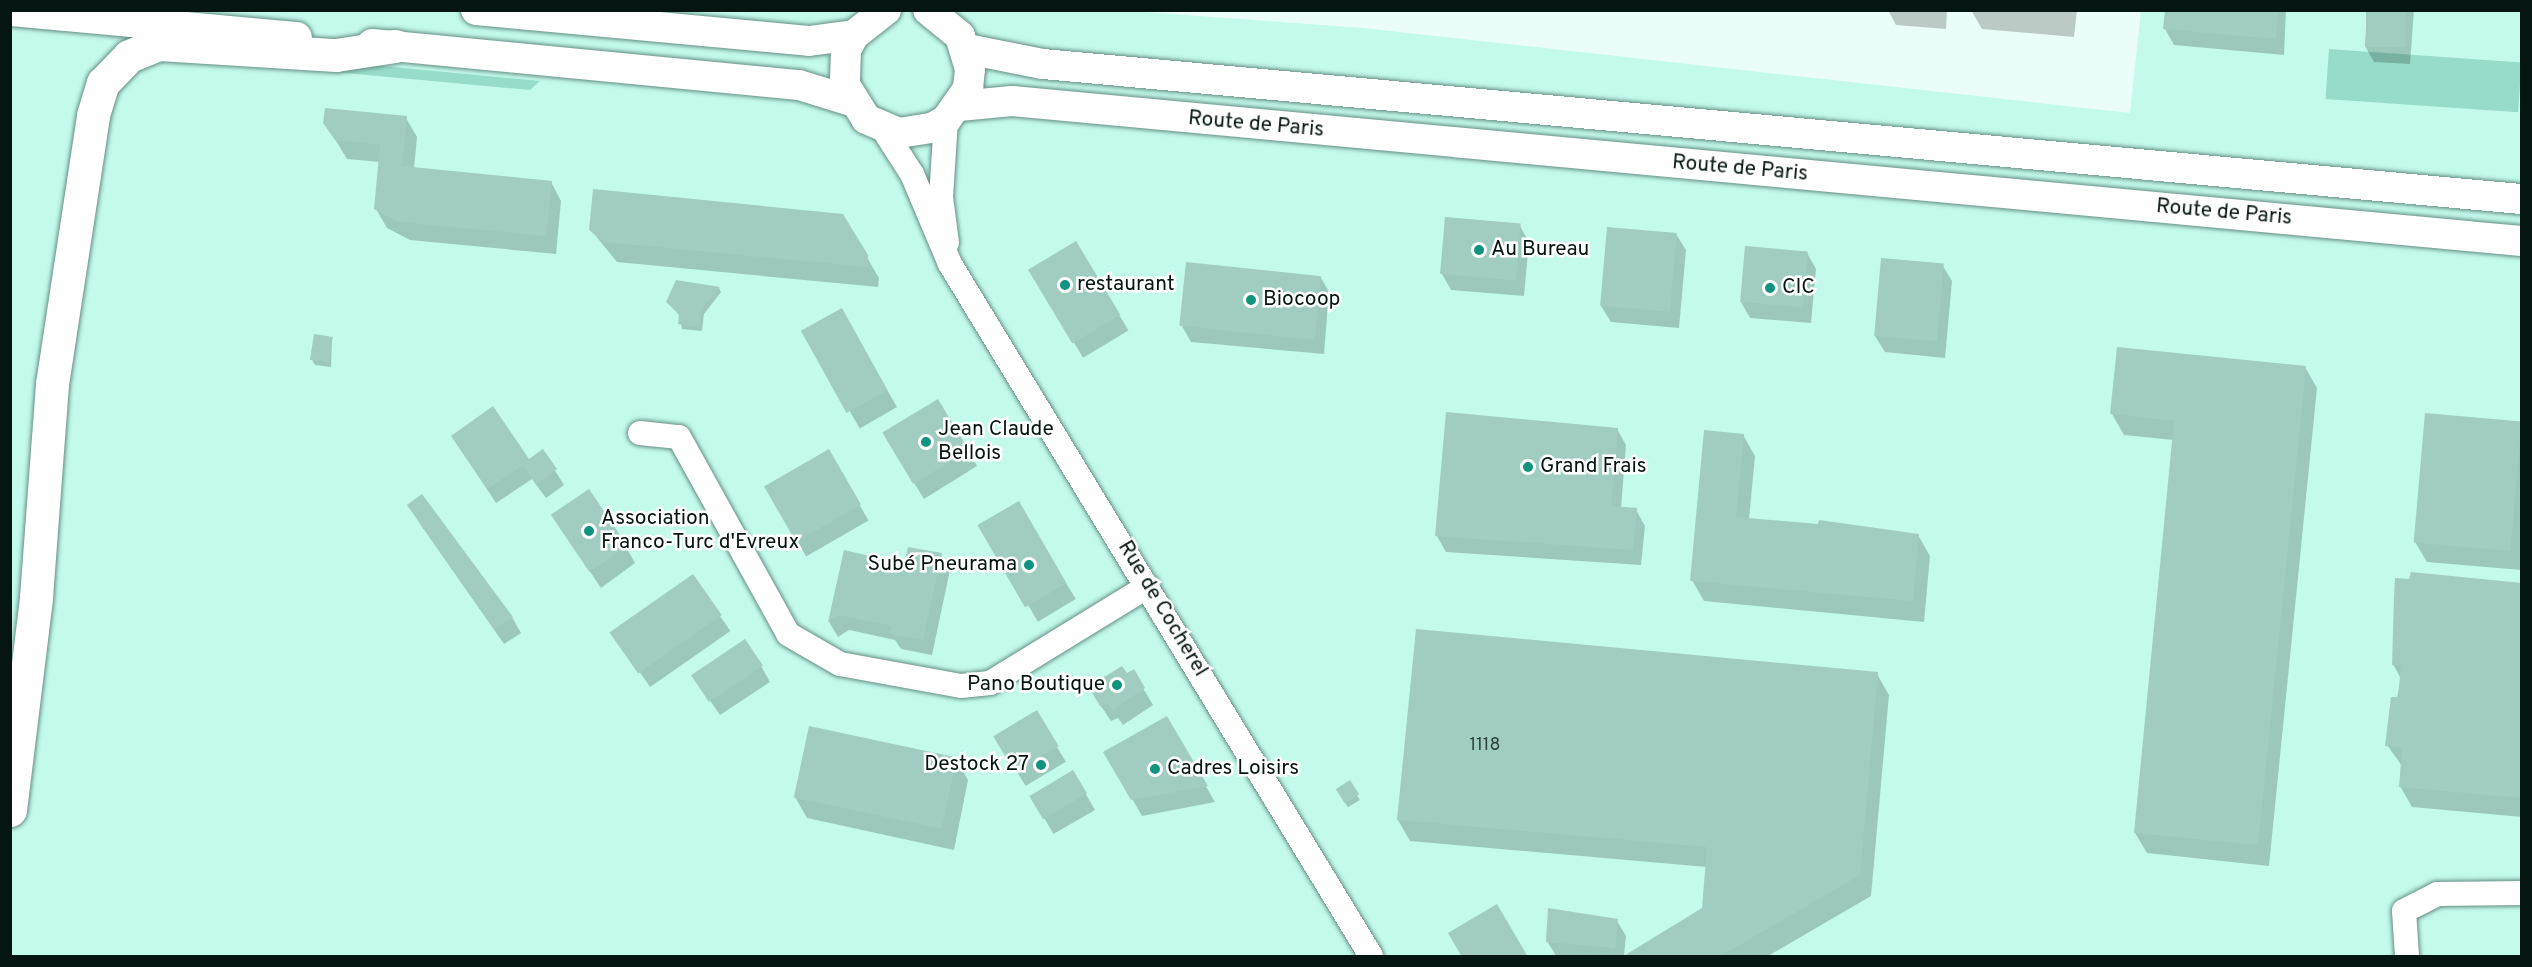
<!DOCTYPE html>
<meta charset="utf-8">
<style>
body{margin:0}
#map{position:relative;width:2532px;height:967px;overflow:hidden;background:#ebfdf8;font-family:Overpass,sans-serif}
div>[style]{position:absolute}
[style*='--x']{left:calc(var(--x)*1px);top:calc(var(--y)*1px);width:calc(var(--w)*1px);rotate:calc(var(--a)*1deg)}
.built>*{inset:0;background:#c3faec}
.green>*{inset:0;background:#97dccb;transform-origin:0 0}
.shadow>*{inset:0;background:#0003;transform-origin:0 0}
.building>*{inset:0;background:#a1ccc1;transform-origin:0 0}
.roads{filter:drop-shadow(0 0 2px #658e84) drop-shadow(0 0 2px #658e84)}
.minor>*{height:24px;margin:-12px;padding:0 12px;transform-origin:12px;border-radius:12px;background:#fff}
.major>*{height:30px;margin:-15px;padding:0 15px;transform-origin:15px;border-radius:15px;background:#fff}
.highway>*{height:33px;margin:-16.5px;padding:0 16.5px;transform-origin:16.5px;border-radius:16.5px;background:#fff}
.dots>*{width:16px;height:16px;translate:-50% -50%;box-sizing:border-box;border:3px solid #fff;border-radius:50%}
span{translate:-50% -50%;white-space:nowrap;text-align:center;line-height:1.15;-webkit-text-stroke:5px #fff;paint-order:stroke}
.number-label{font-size:18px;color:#2c433d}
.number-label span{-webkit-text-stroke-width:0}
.street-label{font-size:21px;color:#051511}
.poi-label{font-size:21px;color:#051511}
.left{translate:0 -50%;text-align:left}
.right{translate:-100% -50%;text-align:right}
.frame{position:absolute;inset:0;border:12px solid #051511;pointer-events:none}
</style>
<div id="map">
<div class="built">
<i style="clip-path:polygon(10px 11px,1130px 11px,1363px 28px,2130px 113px,2141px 11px,2521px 11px,2521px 956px,11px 956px)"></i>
</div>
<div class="green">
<i style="left:2329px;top:49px;width:193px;height:50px;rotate:4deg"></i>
<i style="clip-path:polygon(309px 59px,540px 81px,530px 90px,324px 71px)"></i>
</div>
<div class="shadow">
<i style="clip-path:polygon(1888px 10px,1947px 10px,1946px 29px,1896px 25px)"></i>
<i style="clip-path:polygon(1971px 10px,2077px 10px,2074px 37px,1982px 29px)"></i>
<i style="clip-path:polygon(2166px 10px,2286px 10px,2284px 55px,2174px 45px,2165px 29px)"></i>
<i style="clip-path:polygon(2367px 10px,2414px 10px,2410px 64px,2374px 62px,2365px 46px)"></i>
<i style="clip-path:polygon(406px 118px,417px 137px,414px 169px,551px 182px,561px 201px,556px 254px,410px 240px,387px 228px,376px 209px,380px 162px,347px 159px,325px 123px)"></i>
<i style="clip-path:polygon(842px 215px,879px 278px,878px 287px,617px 262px,591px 230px)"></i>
<i style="clip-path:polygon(1520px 226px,1529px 242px,1524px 296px,1451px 290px,1442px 274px)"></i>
<i style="clip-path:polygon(1676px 234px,1686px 250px,1679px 328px,1611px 322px,1601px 306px)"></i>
<i style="left:1076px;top:243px;width:102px;height:53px;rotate:59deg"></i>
<i style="clip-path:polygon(1807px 253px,1816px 269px,1811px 323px,1750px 318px,1741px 302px)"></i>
<i style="clip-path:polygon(1943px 266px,1952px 281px,1945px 358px,1885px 352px,1875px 336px)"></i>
<i style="clip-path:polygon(1320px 276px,1329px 292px,1324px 354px,1191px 342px,1182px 326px)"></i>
<i style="clip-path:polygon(719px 288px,721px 292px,704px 314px,702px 331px,682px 329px,680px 316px,667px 302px)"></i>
<i style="left:841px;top:310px;width:112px;height:43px;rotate:60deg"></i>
<i style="clip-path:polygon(332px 339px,331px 367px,315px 365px,312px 360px)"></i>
<i style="clip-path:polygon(2305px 367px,2317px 388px,2269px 866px,2147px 853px,2135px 833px,2174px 440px,2124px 435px,2112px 414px)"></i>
<i style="clip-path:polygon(2522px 423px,2522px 570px,2427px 562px,2415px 542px)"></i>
<i style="clip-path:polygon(1617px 429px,1626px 445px,1621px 508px,1636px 510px,1645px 526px,1641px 565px,1446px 552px,1437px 536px)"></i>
<i style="clip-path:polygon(1743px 435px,1755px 456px,1749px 519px,1918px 535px,1930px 556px,1924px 622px,1704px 601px,1692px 580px)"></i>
<i style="clip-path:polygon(894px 450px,968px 450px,977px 466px,924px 499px)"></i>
<i style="clip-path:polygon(462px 451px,529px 461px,543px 451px,564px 485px,546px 498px,532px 479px,496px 503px)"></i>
<i style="left:829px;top:452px;width:79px;height:72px;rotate:60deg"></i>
<i style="left:1018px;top:503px;width:112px;height:44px;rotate:59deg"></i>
<i style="clip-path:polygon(553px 516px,626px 547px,635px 563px,601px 588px)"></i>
<i style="clip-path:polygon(418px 521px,512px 617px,521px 633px,504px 644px)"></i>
<i style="clip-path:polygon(845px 552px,905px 565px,941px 555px,950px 570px,932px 655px,901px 649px,895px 640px,849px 630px,838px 637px,829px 622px)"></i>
<i style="left:692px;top:576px;width:67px;height:98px;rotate:55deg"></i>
<i style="clip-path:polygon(2522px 585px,2522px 817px,2412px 807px,2400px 786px,2402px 766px,2387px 745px,2401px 679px,2393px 664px)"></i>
<i style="clip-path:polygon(761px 666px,770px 682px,720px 715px,693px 676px)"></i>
<i style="clip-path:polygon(1133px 671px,1153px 705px,1123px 725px,1118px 718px,1111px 721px,1099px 703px)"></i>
<i style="clip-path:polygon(1877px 674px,1889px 695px,1871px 896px,1768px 956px,1625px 956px,1703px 909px,1707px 867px,1410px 841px,1398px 820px)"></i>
<i style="left:1036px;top:712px;width:58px;height:47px;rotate:59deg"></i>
<i style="clip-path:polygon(1166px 718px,1215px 802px,1142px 816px,1106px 753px)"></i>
<i style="clip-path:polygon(956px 760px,968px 780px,954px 850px,807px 818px,795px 797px)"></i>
<i style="left:1073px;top:772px;width:44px;height:48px;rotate:60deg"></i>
<i style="left:1349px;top:782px;width:21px;height:14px;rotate:59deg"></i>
<i style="clip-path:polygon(1617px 921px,1626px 936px,1624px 956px,1556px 956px,1547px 941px)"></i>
</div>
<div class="building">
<i style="clip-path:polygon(2165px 10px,2278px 10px,2276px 39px,2163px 29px)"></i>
<i style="left:2366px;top:10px;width:39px;height:37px"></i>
<i style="clip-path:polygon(325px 108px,407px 116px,402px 166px,552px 181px,546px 236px,398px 222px,374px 209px,380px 145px,335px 140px,323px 123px)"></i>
<i style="clip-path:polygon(593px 189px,843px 214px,868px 255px,867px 267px,604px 242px,589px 230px)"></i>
<i style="left:1445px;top:217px;width:76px;height:57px;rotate:5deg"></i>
<i style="left:1607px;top:227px;width:70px;height:79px;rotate:5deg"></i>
<i style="left:1076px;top:241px;width:86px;height:56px;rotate:59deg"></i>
<i style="left:1745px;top:246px;width:63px;height:56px;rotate:5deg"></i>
<i style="left:1881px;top:258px;width:63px;height:78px;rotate:5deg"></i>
<i style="left:1186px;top:262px;width:136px;height:64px;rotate:6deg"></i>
<i style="clip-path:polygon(676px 280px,720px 287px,702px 308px,699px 327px,678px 324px,679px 314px,666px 302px)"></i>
<i style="left:842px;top:308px;width:94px;height:47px;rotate:61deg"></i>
<i style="left:314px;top:334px;width:19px;height:26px;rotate:9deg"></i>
<i style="clip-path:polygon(2117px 347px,2306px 366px,2258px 845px,2134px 833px,2174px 421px,2110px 414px)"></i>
<i style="left:938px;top:399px;width:60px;height:65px;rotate:59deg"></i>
<i style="clip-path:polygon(493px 406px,529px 459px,543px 449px,557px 469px,536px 484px,523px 465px,487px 489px,451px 436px)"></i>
<i style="clip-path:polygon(1446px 412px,1618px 428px,1611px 506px,1637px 508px,1633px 550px,1435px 536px)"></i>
<i style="left:2425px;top:413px;width:97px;height:130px;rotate:5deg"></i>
<i style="clip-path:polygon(1704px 430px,1744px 434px,1736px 517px,1818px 524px,1819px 520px,1919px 534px,1913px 601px,1690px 581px)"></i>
<i style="left:829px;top:449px;width:64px;height:75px;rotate:60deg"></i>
<i style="left:589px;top:489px;width:69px;height:46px;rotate:56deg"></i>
<i style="clip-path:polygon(422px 494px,513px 617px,494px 629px,407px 505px)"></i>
<i style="left:1019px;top:501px;width:95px;height:48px;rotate:60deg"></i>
<i style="clip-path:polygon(908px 547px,942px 553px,923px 640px,890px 634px,892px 626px,839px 615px,828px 622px,844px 550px,904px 564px)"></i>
<i style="clip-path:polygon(2411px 572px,2522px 583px,2522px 798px,2399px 787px,2402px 747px,2385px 746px,2391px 697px,2398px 697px,2401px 666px,2392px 665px,2394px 598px,2395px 578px,2409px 579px)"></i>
<i style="left:693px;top:574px;width:50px;height:102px;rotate:55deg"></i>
<i style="clip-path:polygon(1416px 629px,1878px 672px,1860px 875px,1719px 957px,1622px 957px,1702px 908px,1707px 847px,1397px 820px)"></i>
<i style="left:745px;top:639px;width:32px;height:65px;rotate:56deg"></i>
<i style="clip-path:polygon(1122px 666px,1127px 673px,1134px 669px,1145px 688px,1112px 710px,1107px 703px,1101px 707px,1088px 687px)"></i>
<i style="left:1037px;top:710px;width:42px;height:51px;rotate:59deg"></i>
<i style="clip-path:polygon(1167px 716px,1208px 786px,1131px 800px,1103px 752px)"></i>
<i style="left:809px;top:726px;width:151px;height:73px;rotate:12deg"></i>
<i style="left:1073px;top:770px;width:27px;height:51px;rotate:59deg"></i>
<i style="left:1350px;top:780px;width:17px;height:17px;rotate:57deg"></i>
<i style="clip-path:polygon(1497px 904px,1528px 957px,1462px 957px,1448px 933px)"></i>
<i style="clip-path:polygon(1548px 908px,1618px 919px,1615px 948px,1546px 942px)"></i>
</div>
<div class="roads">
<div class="minor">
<i style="--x:946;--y:120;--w:77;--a:93.7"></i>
<i style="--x:941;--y:197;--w:46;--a:82.6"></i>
<i style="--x:883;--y:129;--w:54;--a:57.2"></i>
<i style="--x:912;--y:174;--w:98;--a:67.1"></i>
<i style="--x:950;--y:264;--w:810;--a:58.68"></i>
<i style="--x:640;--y:433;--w:39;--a:6"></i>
<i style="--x:679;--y:437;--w:225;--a:61"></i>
<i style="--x:788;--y:634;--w:60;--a:30"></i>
<i style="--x:840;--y:664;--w:123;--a:10.3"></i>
<i style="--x:961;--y:686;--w:29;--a:-6"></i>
<i style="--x:990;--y:683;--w:185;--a:-31.5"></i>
<i style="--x:2407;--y:956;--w:45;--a:-93.8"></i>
<i style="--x:2404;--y:911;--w:37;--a:-27"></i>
<i style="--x:2437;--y:894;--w:85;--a:-0.7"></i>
</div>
<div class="major">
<i style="--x:476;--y:10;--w:334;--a:5.3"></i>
<i style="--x:809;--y:41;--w:45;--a:-7.6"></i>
<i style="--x:886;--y:10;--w:41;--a:142"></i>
<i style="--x:854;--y:35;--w:17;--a:118"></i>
<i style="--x:846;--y:50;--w:35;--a:92"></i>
<i style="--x:845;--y:85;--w:40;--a:58"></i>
<i style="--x:866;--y:119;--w:36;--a:23"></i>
<i style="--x:899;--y:133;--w:33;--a:-9"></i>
<i style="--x:932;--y:128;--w:16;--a:-30"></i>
<i style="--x:946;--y:120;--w:39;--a:-55"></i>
<i style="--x:968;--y:88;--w:19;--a:-84"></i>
<i style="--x:970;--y:69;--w:34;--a:-107"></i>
<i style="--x:960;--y:36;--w:41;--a:-140.9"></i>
<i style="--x:10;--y:11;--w:288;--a:5.2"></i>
<i style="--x:372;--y:44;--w:429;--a:5.5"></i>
<i style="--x:799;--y:85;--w:54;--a:17.1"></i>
<i style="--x:967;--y:49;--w:77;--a:11.2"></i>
<i style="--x:1043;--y:64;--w:1485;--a:5.22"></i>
<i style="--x:959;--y:106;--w:53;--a:-5.4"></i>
<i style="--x:1012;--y:101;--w:1516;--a:5.3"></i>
</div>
<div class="highway">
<i style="--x:10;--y:810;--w:215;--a:-83"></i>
<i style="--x:36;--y:597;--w:214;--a:-85.7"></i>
<i style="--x:52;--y:384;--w:272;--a:-81.3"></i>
<i style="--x:93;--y:115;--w:34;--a:-73"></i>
<i style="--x:103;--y:83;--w:37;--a:-46"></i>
<i style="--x:129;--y:56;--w:32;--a:-22"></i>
<i style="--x:159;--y:44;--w:177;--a:3.6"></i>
<i style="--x:336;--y:55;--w:60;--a:-8.7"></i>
</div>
</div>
<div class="dots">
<i style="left:1479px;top:250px;background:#10947f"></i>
<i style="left:1065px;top:285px;background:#10947f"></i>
<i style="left:1770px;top:288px;background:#10947f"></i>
<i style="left:1251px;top:300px;background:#10947f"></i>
<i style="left:926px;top:442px;background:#10947f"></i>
<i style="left:1528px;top:467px;background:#10947f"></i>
<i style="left:589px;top:531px;background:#10947f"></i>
<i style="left:1029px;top:565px;background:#10947f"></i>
<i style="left:1117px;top:685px;background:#10947f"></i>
<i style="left:1041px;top:765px;background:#10947f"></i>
<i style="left:1155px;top:769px;background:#10947f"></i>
</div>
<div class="number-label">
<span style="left:1485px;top:746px">1118</span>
</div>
<div class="street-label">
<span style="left:1256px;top:125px;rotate:5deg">Route de Paris</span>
<span style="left:1740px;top:169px;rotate:5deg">Route de Paris</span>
<span style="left:2224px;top:213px;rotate:5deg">Route de Paris</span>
<span style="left:1162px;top:609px;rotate:59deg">Rue de Cocherel</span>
</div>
<div class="poi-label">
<span class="left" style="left:1491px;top:250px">Au Bureau</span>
<span class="left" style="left:1077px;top:285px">restaurant</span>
<span class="left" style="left:1782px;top:288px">CIC</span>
<span class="left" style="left:1263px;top:300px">Biocoop</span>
<span class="left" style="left:938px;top:442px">Jean Claude<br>Bellois</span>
<span class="left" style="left:1540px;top:467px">Grand Frais</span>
<span class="left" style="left:601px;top:531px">Association<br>Franco-Turc d'Evreux</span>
<span class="right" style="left:1017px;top:565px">Subé Pneurama</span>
<span class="right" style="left:1105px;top:685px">Pano Boutique</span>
<span class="right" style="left:1029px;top:765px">Destock 27</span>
<span class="left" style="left:1167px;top:769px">Cadres Loisirs</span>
</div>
<div class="frame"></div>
</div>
